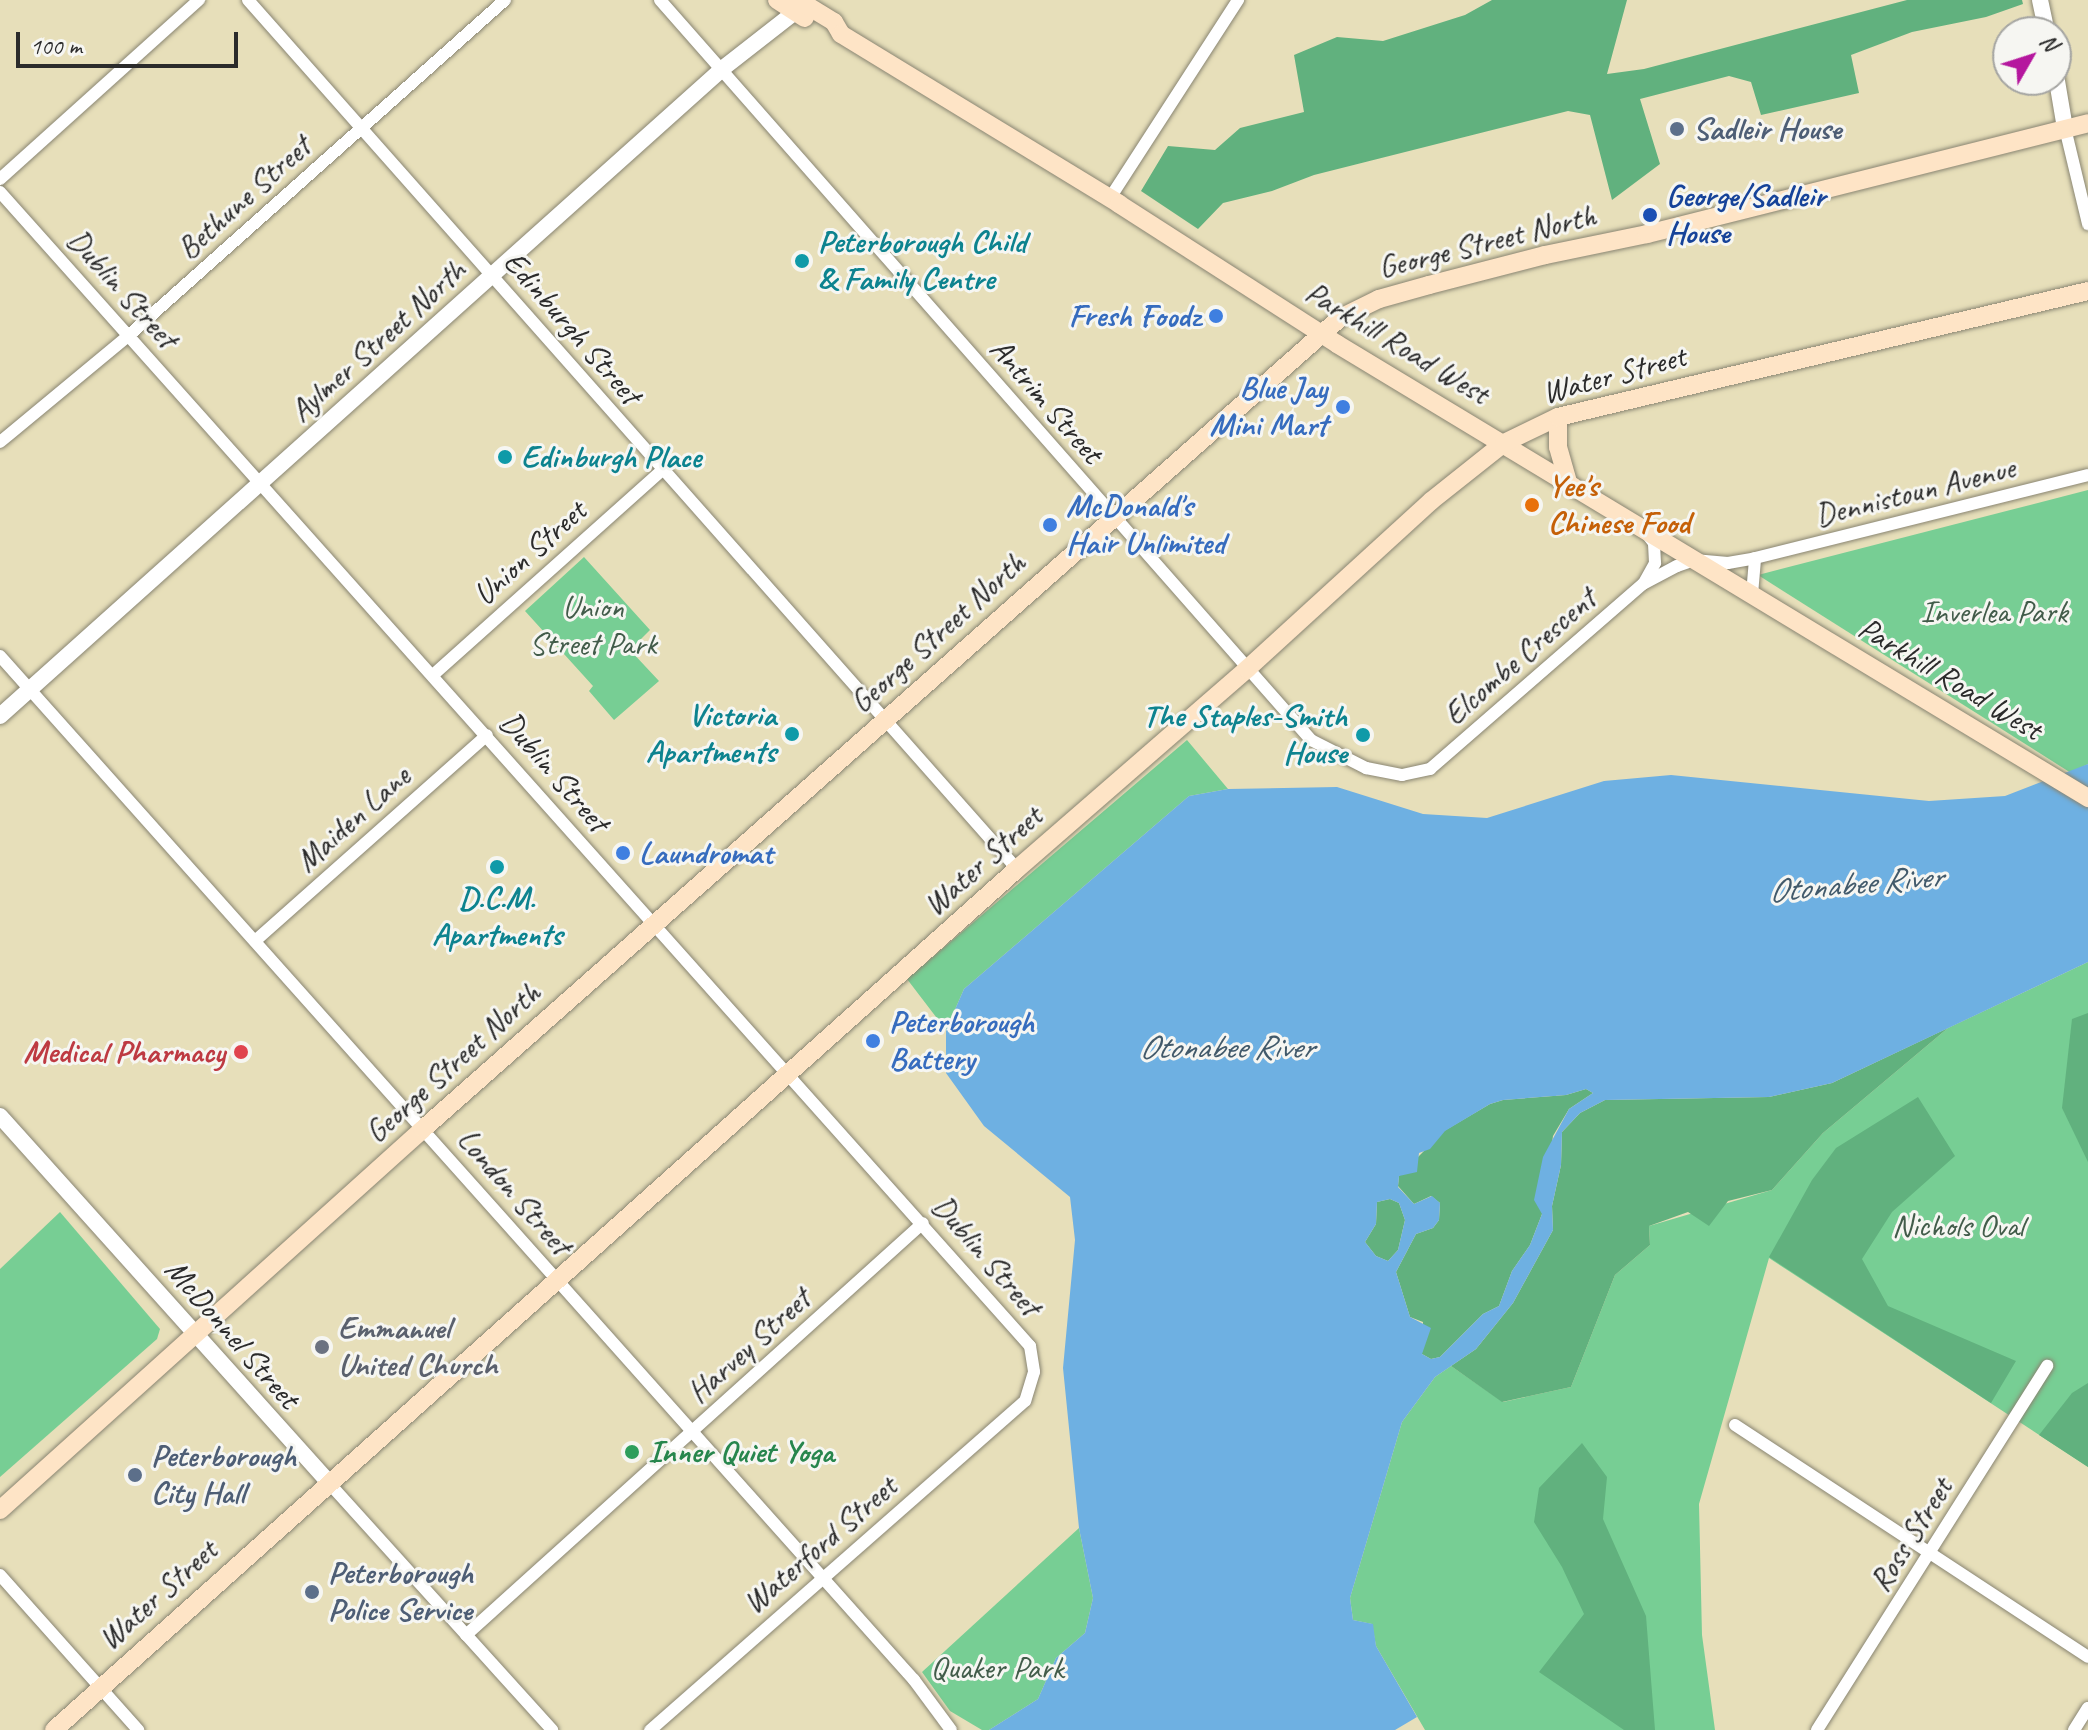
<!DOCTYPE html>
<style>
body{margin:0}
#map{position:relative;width:2088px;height:1730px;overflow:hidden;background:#e7dfba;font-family:Caveat,sans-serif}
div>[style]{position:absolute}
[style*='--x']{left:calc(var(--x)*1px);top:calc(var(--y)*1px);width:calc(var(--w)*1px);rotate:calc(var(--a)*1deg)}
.green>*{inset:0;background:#77ce94}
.forest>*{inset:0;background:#61b17e}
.water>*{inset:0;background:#6eb0e2}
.roads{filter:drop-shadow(0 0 2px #898572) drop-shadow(0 0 2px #898572)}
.minor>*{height:12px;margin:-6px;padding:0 6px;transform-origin:6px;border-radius:6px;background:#fff}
.tertiary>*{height:16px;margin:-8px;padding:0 8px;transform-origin:8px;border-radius:8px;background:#fff}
.secondary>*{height:18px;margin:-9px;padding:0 9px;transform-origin:9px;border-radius:9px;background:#fee4c6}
.dots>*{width:22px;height:22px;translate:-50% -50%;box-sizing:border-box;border:4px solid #f6f6f2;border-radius:50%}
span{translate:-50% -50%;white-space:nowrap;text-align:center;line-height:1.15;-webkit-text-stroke:6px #f6f6f2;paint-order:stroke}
.service-label{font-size:32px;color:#4e5e75;font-weight:700}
.left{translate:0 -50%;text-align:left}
.transit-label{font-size:32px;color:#164399;font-weight:700}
.street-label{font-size:32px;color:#2b2b2b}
.culture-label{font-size:32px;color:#0d838f;font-weight:700}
.right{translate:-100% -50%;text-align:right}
.shop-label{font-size:32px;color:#366cbe;font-weight:700}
.food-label{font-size:32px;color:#c56008;font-weight:700}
.park-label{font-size:32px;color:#425c4a}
.health-label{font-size:32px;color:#be3a42;font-weight:700}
.worship-label{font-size:32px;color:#5b616d;font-weight:700}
.leisure-label{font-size:32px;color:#27864d;font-weight:700}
.water-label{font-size:34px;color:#425a6b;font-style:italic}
.north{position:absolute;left:1992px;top:16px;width:80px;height:80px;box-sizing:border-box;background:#f6f6f2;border:2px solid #a5a5a2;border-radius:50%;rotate:51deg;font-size:22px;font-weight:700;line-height:32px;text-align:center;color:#2b2b2b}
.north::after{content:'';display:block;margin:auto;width:28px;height:36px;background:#b5179e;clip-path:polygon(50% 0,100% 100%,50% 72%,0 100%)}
.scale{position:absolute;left:16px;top:32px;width:222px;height:36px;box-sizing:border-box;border:4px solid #2b2b2b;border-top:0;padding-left:10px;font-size:24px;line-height:28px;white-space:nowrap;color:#2b2b2b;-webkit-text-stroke:6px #f6f6f2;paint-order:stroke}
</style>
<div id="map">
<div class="green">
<i style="clip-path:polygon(2088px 490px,2088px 764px,2071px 773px,1758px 575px)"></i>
<i style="clip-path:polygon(584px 557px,650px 630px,630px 650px,659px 681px,614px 720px,589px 691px,593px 686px,525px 611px)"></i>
<i style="clip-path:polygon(1187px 740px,1228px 789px,1189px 796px,964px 989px,946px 1030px,907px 979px)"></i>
<i style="clip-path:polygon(2088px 962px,2088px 1467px,1769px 1258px,1699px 1504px,1702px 1635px,1715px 1730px,1425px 1730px,1376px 1646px,1372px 1624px,1353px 1620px,1350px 1598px,1402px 1422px,1435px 1377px,1451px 1366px,1503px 1402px,1571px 1387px,1615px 1275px,1650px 1245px,1649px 1226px,1772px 1190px,1823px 1133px,1948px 1028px)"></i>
<i style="clip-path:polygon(60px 1212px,160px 1329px,157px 1339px,0 1477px,0 1269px)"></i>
<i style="clip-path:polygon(1079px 1528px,1093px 1598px,1085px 1633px,1056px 1658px,1038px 1699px,989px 1730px,982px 1730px,950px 1711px,922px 1672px)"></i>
</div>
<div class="forest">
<i style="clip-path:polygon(1492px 0,1627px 0,1607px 74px,1644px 69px,1907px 0,2022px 0,2023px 4px,1986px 17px,1912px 32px,1851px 55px,1859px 93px,1761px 115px,1751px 82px,1729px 76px,1640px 99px,1660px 164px,1612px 200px,1590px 115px,1568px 111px,1314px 175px,1272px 191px,1223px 203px,1198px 229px,1141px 191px,1168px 146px,1215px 150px,1240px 128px,1304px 112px,1294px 55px,1337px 37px,1383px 41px,1465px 15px)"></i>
<i style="clip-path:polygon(2088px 1013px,2088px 1162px,2062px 1108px,2072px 1019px)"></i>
<i style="clip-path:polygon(1948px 1028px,1823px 1133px,1772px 1190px,1728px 1201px,1709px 1226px,1688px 1212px,1649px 1226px,1650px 1245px,1615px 1275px,1571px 1387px,1502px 1402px,1451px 1366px,1476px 1349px,1513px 1303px,1553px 1230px,1552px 1206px,1561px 1165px,1562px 1132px,1580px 1113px,1605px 1100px,1769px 1097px,1832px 1083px)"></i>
<i style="clip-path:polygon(1586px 1089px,1593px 1093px,1569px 1109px,1553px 1136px,1542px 1214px,1530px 1245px,1512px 1271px,1499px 1306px,1483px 1314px,1440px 1357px,1431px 1359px,1422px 1354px,1423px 1322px,1410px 1317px,1396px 1272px,1416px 1234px,1433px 1228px,1439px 1220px,1440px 1203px,1431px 1196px,1414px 1204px,1398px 1186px,1399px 1176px,1444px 1131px,1490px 1104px,1503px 1100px,1566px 1095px)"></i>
<i style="clip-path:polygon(1918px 1097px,1955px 1156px,1892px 1212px,1862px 1259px,1888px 1306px,2016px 1361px,1991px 1403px,1769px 1257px,1812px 1180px,1836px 1148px)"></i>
<i style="clip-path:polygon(1390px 1199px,1399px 1203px,1405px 1220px,1398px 1250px,1388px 1261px,1376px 1256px,1365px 1242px,1376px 1224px,1377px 1202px)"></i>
<i style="clip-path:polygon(2088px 1383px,2088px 1467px,2039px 1435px,2072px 1393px)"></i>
<i style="clip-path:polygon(1582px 1443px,1607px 1477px,1603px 1519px,1646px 1616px,1655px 1730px,1624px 1730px,1539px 1672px,1584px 1614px,1562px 1567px,1534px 1522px,1539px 1488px)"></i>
</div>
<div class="water">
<i style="clip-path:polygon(evenodd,2088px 764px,2088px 962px,1832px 1083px,1769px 1097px,1605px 1100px,1580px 1113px,1562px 1132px,1561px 1165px,1552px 1206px,1553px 1230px,1513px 1303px,1476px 1349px,1435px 1377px,1402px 1422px,1350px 1598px,1353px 1620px,1373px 1624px,1376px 1646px,1417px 1717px,1395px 1730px,989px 1730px,1038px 1699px,1056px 1658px,1085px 1633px,1093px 1598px,1079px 1528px,1063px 1368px,1075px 1240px,1070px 1197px,984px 1126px,946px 1073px,946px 1030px,964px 989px,1189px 796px,1228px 789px,1337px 787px,1423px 814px,1487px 818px,1604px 781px,1671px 775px,1929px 801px,2005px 796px,2088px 764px,1586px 1089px,1593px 1093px,1569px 1109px,1543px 1157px,1534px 1200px,1542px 1214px,1530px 1245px,1512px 1271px,1499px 1306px,1483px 1314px,1440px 1357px,1431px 1359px,1422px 1354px,1431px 1328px,1410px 1317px,1396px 1272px,1416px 1234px,1433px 1228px,1439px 1220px,1440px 1203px,1432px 1196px,1414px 1204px,1398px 1187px,1399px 1176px,1417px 1172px,1419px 1153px,1430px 1149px,1445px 1131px,1490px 1104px,1503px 1100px,1566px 1095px,1586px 1089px,2088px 764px,1390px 1199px,1399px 1203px,1405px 1220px,1398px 1250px,1388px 1261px,1376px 1256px,1365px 1242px,1376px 1224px,1377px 1202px,1390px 1199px)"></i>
</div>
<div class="roads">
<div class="minor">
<i style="--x:248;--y:0;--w:1160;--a:48.49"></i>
<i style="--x:660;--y:0;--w:986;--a:48.66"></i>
<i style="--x:1311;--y:740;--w:62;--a:27"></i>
<i style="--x:1366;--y:768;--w:37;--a:11"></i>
<i style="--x:1402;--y:775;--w:29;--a:-12"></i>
<i style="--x:1430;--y:769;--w:282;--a:-41"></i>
<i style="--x:1643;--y:584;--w:38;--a:-28"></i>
<i style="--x:1677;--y:566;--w:18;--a:-19"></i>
<i style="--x:1694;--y:560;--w:34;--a:5"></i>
<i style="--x:1728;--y:563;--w:27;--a:-10"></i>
<i style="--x:1755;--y:558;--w:343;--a:-14"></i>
<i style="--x:2065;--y:128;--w:99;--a:76.5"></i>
<i style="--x:0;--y:179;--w:268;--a:-42"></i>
<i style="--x:0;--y:192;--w:1547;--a:48.25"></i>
<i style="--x:1030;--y:1346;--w:26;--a:81"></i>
<i style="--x:1034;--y:1372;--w:30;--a:107"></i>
<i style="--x:1025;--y:1401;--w:499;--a:138.7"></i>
<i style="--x:1110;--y:198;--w:236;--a:-57.1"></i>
<i style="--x:0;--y:442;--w:166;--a:-39.6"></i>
<i style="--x:128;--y:336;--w:505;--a:-41.71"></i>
<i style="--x:1644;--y:583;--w:23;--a:-61"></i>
<i style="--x:1655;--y:563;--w:20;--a:-93"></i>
<i style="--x:1654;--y:543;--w:11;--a:-128"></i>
<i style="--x:1752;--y:594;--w:36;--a:-85"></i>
<i style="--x:0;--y:656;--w:1373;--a:48.25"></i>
<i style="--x:914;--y:1680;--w:62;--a:53.5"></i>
<i style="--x:433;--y:675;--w:307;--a:-41.8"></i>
<i style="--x:255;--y:941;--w:310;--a:-41.6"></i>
<i style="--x:1735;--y:1425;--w:422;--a:33.3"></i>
<i style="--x:329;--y:1483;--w:333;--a:47.9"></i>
<i style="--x:0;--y:1575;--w:208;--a:48.3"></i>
<i style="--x:466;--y:1635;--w:615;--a:-42.04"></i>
<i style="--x:1817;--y:1730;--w:431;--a:-57.7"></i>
<i style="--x:2074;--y:1730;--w:26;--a:-58"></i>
</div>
<div class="tertiary">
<i style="--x:2040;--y:0;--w:33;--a:78"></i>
<i style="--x:2056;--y:75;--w:54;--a:80.4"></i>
<i style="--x:0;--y:716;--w:969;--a:-41.86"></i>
<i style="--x:722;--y:69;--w:93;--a:-38"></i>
<i style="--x:0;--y:1116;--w:493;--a:48.1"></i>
</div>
<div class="secondary">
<i style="--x:777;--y:0;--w:33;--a:33"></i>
<i style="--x:798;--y:0;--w:42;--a:31.4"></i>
<i style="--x:834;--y:22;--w:14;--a:60"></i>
<i style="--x:841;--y:34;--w:326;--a:31.4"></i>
<i style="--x:1119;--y:204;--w:259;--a:32.7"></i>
<i style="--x:1337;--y:344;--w:878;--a:31.15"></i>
<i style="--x:1558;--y:417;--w:30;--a:90"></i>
<i style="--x:1558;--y:447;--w:35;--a:74"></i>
<i style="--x:0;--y:1510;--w:569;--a:-42.01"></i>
<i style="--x:423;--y:1129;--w:1224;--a:-41.49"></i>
<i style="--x:1340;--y:318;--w:43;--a:-26"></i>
<i style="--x:1379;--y:299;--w:52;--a:-15.6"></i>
<i style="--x:1429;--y:285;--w:120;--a:-14.5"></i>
<i style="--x:1545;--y:255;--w:104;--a:-11.6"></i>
<i style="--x:1647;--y:234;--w:455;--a:-14.1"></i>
<i style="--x:54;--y:1730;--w:1292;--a:-41.8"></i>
<i style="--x:1017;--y:869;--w:305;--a:-41"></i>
<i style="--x:1247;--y:669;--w:249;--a:-42.4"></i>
<i style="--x:1431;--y:501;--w:93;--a:-38.5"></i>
<i style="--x:1504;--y:443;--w:60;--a:-25.7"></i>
<i style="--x:1558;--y:417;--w:545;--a:-13.37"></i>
</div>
</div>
<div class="dots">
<i style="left:1677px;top:129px;background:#5c6f8a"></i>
<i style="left:1650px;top:215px;background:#1a4fb4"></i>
<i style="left:802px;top:261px;background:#0f9aa8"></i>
<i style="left:1216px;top:316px;background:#3f7fe0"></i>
<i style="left:1343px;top:407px;background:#3f7fe0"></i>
<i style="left:505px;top:457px;background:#0f9aa8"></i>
<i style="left:1532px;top:505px;background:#e8710a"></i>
<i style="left:1050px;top:525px;background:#3f7fe0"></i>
<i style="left:792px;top:734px;background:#0f9aa8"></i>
<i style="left:1363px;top:735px;background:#0f9aa8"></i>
<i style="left:623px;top:853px;background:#3f7fe0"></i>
<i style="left:497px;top:867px;background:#0f9aa8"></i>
<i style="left:873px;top:1041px;background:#3f7fe0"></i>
<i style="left:241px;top:1052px;background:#e0444e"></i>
<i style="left:322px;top:1347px;background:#6b7280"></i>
<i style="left:632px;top:1452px;background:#2e9e5b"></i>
<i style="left:135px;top:1475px;background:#5c6f8a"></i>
<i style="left:312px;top:1592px;background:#5c6f8a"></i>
</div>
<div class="service-label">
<span class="left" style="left:1693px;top:129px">Sadleir House</span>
<span class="left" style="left:151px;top:1475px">Peterborough<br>City Hall</span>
<span class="left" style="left:328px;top:1592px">Peterborough<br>Police Service</span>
</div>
<div class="transit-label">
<span class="left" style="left:1666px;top:215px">George/Sadleir<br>House</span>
</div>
<div class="street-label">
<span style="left:244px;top:198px;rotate:-42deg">Bethune Street</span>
<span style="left:1487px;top:242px;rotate:-14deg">George Street North</span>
<span style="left:122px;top:289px;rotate:48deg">Dublin Street</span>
<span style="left:572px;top:328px;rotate:49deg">Edinburgh Street</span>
<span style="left:378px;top:341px;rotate:-42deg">Aylmer Street North</span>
<span style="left:1397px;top:343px;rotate:31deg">Parkhill Road West</span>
<span style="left:1614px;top:375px;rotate:-15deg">Water Street</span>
<span style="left:1046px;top:401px;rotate:49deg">Antrim Street</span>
<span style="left:1915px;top:492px;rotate:-14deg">Dennistoun Avenue</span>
<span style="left:530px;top:553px;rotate:-42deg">Union Street</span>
<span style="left:938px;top:633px;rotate:-42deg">George Street North</span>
<span style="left:1520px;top:657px;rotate:-41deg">Elcombe Crescent</span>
<span style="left:1950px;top:679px;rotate:31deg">Parkhill Road West</span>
<span style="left:554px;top:772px;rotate:49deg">Dublin Street</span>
<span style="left:353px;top:819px;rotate:-42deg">Maiden Lane</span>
<span style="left:983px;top:861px;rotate:-42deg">Water Street</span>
<span style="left:453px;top:1063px;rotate:-42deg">George Street North</span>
<span style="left:514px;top:1192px;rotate:49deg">London Street</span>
<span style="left:986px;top:1256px;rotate:49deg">Dublin Street</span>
<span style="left:232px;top:1334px;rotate:49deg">McDonnel Street</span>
<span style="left:749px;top:1346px;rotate:-42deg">Harvey Street</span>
<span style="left:1911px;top:1535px;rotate:-58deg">Ross Street</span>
<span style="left:820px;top:1545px;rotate:-41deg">Waterford Street</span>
<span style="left:158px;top:1595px;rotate:-42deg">Water Street</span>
</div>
<div class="culture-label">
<span class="left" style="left:818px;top:261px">Peterborough Child<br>&amp; Family Centre</span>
<span class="left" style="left:521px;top:457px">Edinburgh Place</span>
<span class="right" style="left:776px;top:734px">Victoria<br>Apartments</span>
<span class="right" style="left:1347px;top:735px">The Staples-Smith<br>House</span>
<span style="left:497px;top:917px">D.C.M.<br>Apartments</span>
</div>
<div class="shop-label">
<span class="right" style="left:1200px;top:316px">Fresh Foodz</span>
<span class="right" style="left:1327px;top:407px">Blue Jay<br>Mini Mart</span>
<span class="left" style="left:1066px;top:525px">McDonald's<br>Hair Unlimited</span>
<span class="left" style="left:639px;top:853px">Laundromat</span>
<span class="left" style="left:889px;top:1041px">Peterborough<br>Battery</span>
</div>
<div class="food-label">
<span class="left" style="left:1548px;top:505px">Yee's<br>Chinese Food</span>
</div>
<div class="park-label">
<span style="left:593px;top:626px">Union<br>Street Park</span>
<span style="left:1994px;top:612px">Inverlea Park</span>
<span style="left:1958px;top:1226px">Nichols Oval</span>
<span style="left:997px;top:1668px">Quaker Park</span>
</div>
<div class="health-label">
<span class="right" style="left:225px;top:1052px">Medical Pharmacy</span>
</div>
<div class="worship-label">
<span class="left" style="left:338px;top:1347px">Emmanuel<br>United Church</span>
</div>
<div class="leisure-label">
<span class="left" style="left:648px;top:1452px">Inner Quiet Yoga</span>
</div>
<div class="water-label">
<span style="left:1855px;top:883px;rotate:-5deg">Otonabee River</span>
<span style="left:1226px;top:1047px">Otonabee River</span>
</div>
<div class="north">N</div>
<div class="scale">100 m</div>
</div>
